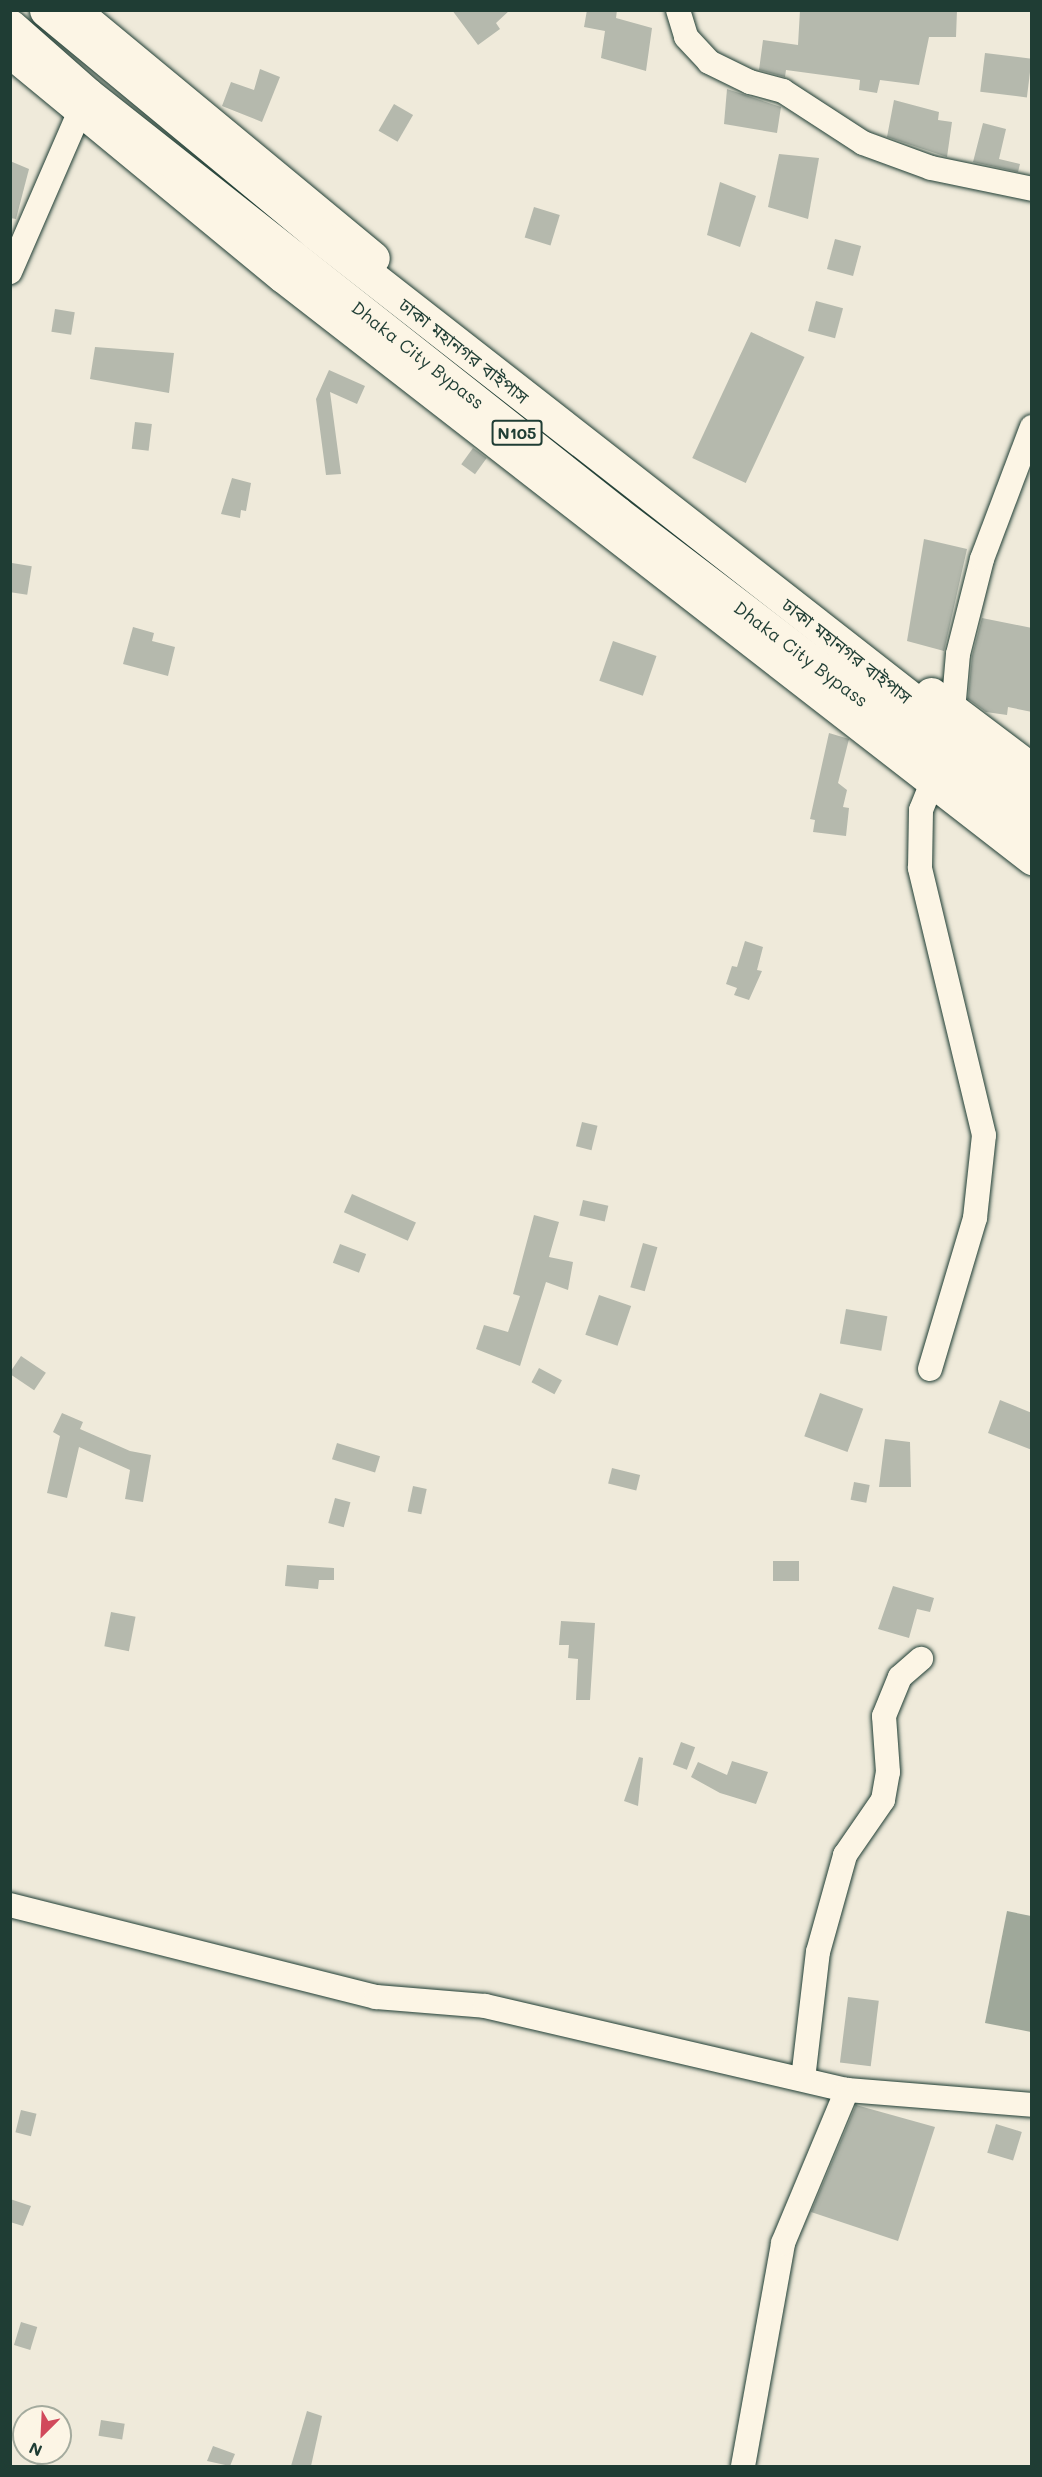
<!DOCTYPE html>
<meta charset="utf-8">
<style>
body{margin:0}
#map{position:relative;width:1042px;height:2477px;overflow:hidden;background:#efeada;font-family:Mali,"Noto Sans Bengali",sans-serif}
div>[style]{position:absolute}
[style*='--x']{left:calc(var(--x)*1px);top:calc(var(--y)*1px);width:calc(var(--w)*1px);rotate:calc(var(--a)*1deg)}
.water>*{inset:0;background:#9fa89a}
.building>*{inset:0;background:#b5b9ad;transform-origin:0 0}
.roads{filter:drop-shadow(0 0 2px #1f3d34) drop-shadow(0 0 2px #1f3d34)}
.street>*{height:24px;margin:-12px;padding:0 12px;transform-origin:12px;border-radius:12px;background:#fcf5e5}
.secondary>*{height:33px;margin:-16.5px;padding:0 16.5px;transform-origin:16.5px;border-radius:16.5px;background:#fcf5e5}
.highway>*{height:33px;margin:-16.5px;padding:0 16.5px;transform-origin:16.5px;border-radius:16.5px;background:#fcf5e5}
span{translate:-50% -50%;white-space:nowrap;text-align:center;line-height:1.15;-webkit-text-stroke:4.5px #fcf5e5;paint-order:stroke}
.shield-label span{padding:2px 4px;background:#fcf5e5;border:2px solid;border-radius:4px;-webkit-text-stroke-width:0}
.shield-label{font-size:16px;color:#1f3d34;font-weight:700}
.street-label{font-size:18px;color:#1f3d34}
.frame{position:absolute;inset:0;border:12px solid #1f3d34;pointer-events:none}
.north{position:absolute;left:12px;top:2405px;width:60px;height:60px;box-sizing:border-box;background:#fcf5e5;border:2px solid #a4ab9e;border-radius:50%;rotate:204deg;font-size:16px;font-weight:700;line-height:24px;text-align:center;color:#1f3d34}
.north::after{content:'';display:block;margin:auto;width:21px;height:27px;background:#d1495b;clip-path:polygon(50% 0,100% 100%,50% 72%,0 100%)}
</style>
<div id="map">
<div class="water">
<i style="clip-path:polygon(1007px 1911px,1031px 1916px,1031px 2032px,985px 2023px)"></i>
</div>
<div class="building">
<i style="clip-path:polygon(452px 10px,510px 10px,496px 23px,500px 29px,478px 45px)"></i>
<i style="clip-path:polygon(587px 10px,617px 10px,616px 18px,652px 28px,646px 71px,601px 58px,605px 31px,584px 27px)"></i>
<i style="clip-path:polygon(800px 10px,957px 10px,956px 37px,929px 37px,919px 85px,880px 80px,877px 93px,859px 90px,860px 80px,786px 70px,785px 77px,759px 70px,763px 40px,798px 45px)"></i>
<i style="left:985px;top:53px;width:47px;height:39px;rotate:7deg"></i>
<i style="clip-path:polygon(260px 69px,280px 77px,262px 122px,222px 106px,231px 82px,254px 90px)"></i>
<i style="clip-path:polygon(727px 89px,781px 107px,777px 133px,724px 124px)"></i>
<i style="clip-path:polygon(894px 100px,939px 112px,938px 120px,952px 122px,947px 157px,887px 137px)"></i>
<i style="left:394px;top:104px;width:22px;height:31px;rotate:30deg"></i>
<i style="clip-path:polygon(983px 123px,1006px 129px,999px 159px,1020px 164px,1018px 172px,973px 162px)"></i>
<i style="clip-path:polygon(779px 154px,819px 158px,808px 219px,768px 207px)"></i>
<i style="clip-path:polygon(10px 161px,29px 169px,16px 219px,10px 218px)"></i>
<i style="clip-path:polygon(720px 182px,756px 196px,740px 247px,707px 235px)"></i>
<i style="left:534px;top:207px;width:27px;height:32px;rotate:17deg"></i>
<i style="left:835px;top:239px;width:27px;height:31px;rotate:15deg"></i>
<i style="left:816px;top:301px;width:28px;height:31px;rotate:15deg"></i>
<i style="left:55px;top:309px;width:20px;height:23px;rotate:9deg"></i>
<i style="left:751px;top:332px;width:59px;height:139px;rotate:25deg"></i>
<i style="clip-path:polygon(95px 347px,174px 353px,169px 393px,90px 379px)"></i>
<i style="clip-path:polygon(329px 370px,365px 386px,357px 404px,330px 392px,341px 474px,326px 475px,316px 399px)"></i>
<i style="left:135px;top:422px;width:17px;height:27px;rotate:7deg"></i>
<i style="left:473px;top:448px;width:17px;height:20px;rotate:36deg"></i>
<i style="clip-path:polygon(232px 478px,251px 483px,246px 511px,241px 510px,240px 518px,221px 514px)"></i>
<i style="clip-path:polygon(924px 539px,967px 549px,944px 651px,907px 641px)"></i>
<i style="left:12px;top:563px;width:20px;height:29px;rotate:9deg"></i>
<i style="clip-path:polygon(982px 618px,1032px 628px,1032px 712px,1008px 707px,1007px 715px,986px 712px,968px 699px,972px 656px)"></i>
<i style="clip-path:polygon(133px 627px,154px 633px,152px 641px,175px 647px,168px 676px,123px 664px)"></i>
<i style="left:613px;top:641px;width:46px;height:42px;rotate:19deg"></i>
<i style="clip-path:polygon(829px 733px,849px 739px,838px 783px,847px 790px,843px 807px,849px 808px,846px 836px,813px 832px,815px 820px,810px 819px)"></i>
<i style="clip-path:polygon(745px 941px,763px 947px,757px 970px,762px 971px,749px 1000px,734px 995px,737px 988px,726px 984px,732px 966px,737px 967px)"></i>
<i style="left:582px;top:1122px;width:16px;height:25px;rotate:14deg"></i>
<i style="left:352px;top:1194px;width:70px;height:20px;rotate:24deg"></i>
<i style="left:583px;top:1200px;width:26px;height:16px;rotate:13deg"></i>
<i style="clip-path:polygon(534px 1215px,559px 1222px,549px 1257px,573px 1262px,568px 1290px,546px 1282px,520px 1366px,476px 1349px,484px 1325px,508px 1332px,520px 1296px,513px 1294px)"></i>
<i style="left:643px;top:1243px;width:15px;height:46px;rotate:16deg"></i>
<i style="left:340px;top:1244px;width:28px;height:20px;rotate:21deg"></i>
<i style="left:599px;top:1295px;width:34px;height:42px;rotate:19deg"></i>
<i style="left:846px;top:1309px;width:42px;height:35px;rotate:10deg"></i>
<i style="left:21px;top:1356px;width:30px;height:21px;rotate:34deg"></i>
<i style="left:539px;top:1368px;width:26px;height:16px;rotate:28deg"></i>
<i style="left:820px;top:1393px;width:46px;height:46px;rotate:20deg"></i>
<i style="clip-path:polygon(1000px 1400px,1032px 1413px,1032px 1450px,988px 1433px)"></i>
<i style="clip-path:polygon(62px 1413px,83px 1422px,80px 1429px,130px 1451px,151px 1455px,143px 1502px,125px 1499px,130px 1470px,79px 1447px,67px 1498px,47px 1493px,60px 1436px,53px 1432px)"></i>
<i style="clip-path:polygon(885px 1439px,910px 1442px,911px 1487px,879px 1487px)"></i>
<i style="left:337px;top:1443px;width:45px;height:17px;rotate:17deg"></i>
<i style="left:612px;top:1468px;width:29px;height:16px;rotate:14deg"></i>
<i style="left:854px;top:1482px;width:16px;height:18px;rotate:11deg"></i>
<i style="left:413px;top:1486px;width:14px;height:26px;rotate:12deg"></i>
<i style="left:335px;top:1498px;width:16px;height:26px;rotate:15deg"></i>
<i style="left:773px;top:1561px;width:26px;height:20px"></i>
<i style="clip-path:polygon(287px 1565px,334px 1568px,334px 1580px,319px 1580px,318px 1589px,285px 1586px)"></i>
<i style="clip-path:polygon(893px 1586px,934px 1598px,930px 1612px,917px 1609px,909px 1638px,878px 1629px)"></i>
<i style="left:111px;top:1612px;width:25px;height:35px;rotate:11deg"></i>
<i style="clip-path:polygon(561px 1621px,595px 1623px,590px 1700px,576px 1700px,578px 1659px,568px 1658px,569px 1645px,559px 1645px)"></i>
<i style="left:681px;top:1742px;width:15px;height:24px;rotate:20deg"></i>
<i style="clip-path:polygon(639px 1757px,643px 1758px,638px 1806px,624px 1801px)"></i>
<i style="clip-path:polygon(732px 1761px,768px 1772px,756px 1804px,720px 1793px,691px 1777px,698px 1762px,727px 1775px)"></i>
<i style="left:848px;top:1997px;width:31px;height:66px;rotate:7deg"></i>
<i style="clip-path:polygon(856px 2105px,935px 2127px,898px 2241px,811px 2212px)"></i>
<i style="left:21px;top:2110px;width:16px;height:23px;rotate:14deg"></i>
<i style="left:996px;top:2124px;width:27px;height:30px;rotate:17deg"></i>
<i style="clip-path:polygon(10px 2199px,31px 2206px,23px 2226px,10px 2222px)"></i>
<i style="left:21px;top:2322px;width:17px;height:24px;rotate:17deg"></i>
<i style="clip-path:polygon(307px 2411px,322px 2416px,311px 2466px,291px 2466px)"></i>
<i style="left:101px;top:2420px;width:24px;height:16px;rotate:9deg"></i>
<i style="clip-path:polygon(213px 2446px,235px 2454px,230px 2466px,207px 2461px)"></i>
</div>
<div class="roads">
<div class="street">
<i style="--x:678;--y:10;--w:28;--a:73"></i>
<i style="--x:686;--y:37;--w:34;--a:47"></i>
<i style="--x:709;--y:62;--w:46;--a:26"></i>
<i style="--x:750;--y:82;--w:34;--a:15"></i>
<i style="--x:783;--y:91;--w:95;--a:33"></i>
<i style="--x:863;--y:143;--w:72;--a:20.2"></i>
<i style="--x:931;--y:168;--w:103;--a:11.7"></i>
<i style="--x:10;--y:272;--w:176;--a:-66.5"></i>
<i style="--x:953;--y:711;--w:57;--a:-85"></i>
<i style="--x:958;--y:654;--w:98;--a:-75.8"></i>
<i style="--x:982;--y:559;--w:141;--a:-69.3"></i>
<i style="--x:930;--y:1369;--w:158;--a:-73.4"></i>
<i style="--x:975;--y:1218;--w:83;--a:-83.8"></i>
<i style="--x:984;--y:1135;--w:275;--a:-103.5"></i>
<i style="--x:920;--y:868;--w:58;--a:-89"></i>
<i style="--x:921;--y:810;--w:29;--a:-68"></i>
<i style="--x:10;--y:1905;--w:377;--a:14.1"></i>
<i style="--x:376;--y:1997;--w:109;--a:4.7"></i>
<i style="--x:485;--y:2006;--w:372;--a:13.1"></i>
<i style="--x:847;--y:2090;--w:186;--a:4.6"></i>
<i style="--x:803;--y:2079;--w:128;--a:-83.3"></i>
<i style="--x:818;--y:1952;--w:101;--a:-74.4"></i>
<i style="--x:845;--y:1855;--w:67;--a:-55.4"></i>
<i style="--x:883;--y:1800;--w:28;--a:-80"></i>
<i style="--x:888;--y:1772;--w:56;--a:-94.1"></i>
<i style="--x:884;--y:1716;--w:42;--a:-67.7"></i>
<i style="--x:900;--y:1677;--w:28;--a:-41"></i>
<i style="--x:743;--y:2466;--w:227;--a:-79.8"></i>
<i style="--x:783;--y:2243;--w:166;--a:-67.3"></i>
</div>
<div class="secondary">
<i style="--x:73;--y:10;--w:389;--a:39.6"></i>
<i style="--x:10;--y:51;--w:354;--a:39.5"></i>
<i style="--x:283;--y:276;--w:949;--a:37.85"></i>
<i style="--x:931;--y:694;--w:126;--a:37"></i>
</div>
<div class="highway">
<i style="--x:46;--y:10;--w:348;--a:39.6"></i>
<i style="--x:314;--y:232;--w:911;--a:38"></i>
<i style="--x:10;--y:26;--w:103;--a:41.4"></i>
<i style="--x:87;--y:94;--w:676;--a:38.33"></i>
<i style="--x:617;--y:513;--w:522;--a:37.37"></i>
</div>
</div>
<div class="shield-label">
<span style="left:517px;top:433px">N105</span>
</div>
<div class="street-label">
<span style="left:464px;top:351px;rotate:38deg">ঢাকা মহানগর বাইপাস</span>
<span style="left:418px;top:355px;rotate:38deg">Dhaka City Bypass</span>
<span style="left:847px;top:651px;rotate:38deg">ঢাকা মহানগর বাইপাস</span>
<span style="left:801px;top:654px;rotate:37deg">Dhaka City Bypass</span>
</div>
<div class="frame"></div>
<div class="north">N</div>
</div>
